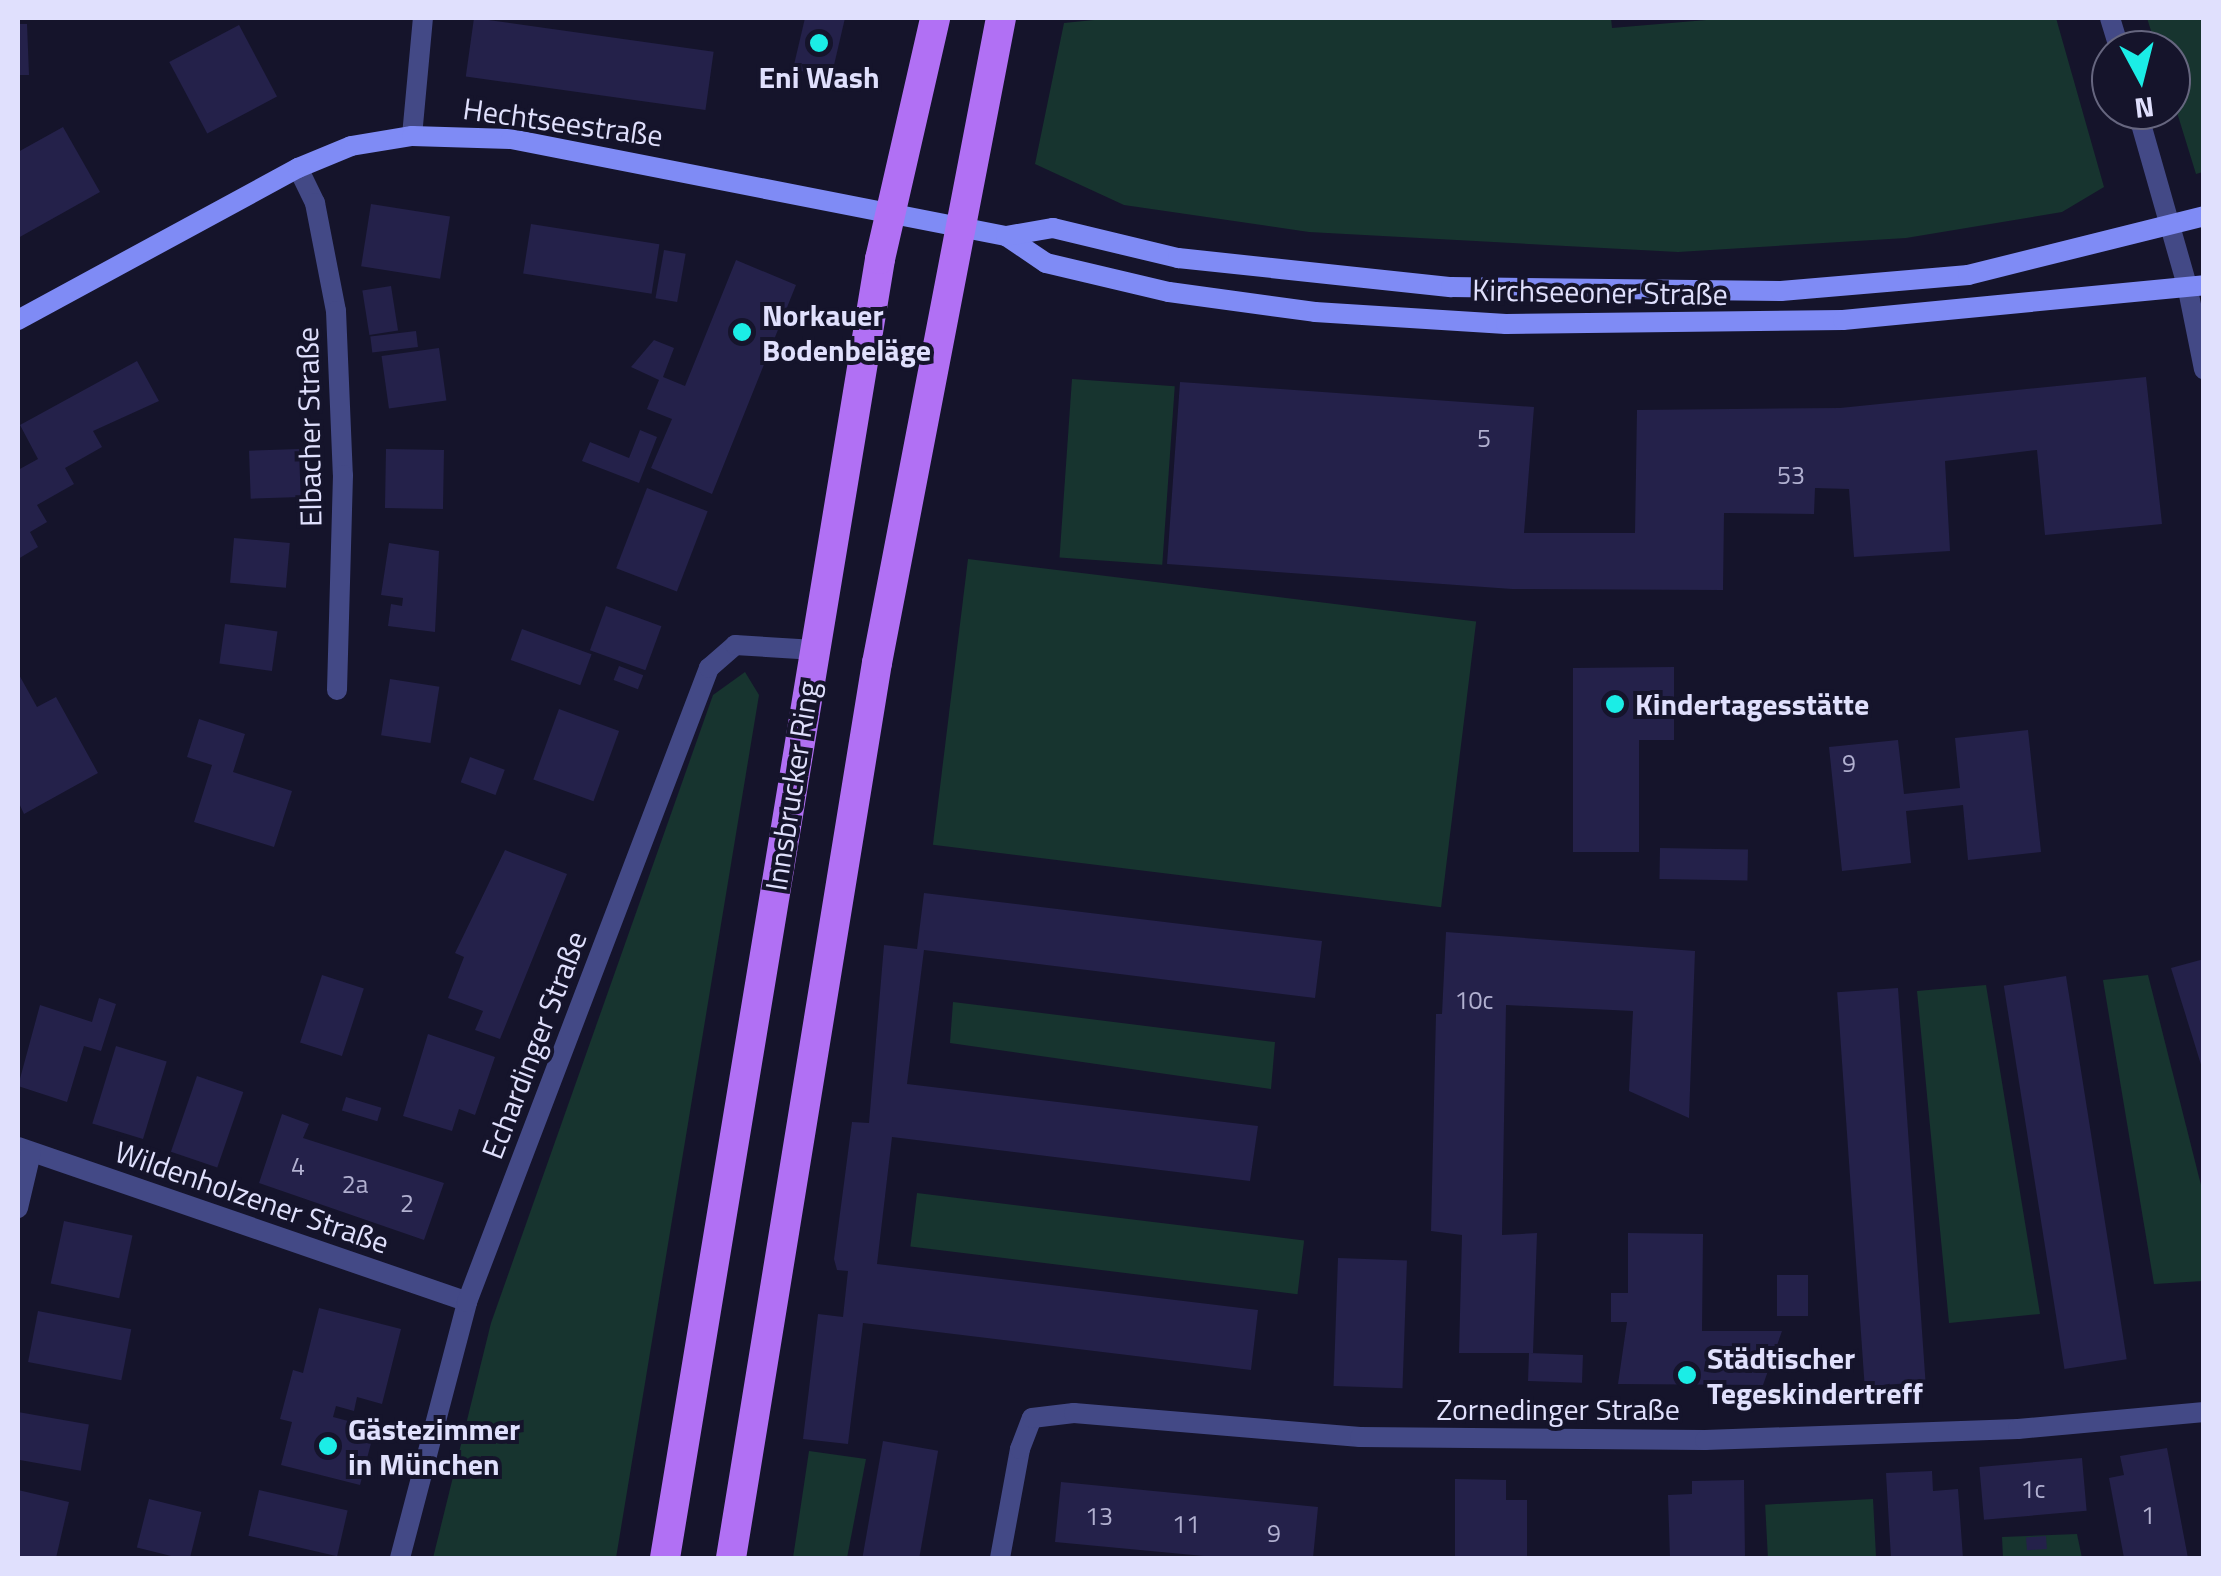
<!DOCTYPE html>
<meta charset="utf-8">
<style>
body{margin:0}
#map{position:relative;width:2221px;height:1576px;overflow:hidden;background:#15142b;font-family:"Titillium Web",sans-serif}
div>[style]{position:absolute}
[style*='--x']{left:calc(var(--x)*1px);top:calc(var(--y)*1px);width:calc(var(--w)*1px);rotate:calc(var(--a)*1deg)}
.green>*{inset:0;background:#17342f;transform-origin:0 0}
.building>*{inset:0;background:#24214a;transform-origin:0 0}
.street>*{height:20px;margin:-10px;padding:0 10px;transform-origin:10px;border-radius:10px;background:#434986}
.secondary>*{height:20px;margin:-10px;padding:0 10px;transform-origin:10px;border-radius:10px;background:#7f8bf5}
.primary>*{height:30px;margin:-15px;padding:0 15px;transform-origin:15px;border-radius:15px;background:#b170f4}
.dots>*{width:28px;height:28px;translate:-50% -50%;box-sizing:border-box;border:5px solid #15142b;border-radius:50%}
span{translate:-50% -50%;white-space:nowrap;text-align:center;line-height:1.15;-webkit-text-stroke:8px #15142b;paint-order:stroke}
.number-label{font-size:25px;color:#b1b0d0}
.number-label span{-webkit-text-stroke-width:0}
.poi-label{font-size:30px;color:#e0e0fd;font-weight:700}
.left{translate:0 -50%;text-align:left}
.street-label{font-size:30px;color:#e0e0fd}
.frame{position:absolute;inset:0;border:20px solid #e0e0fd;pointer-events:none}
.north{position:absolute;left:2091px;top:30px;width:100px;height:100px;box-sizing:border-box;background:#15142b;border:2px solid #66667f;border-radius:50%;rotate:173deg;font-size:28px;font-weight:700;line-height:40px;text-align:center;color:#e0e0fd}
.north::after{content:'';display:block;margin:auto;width:35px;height:45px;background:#1bede6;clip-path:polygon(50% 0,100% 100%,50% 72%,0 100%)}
</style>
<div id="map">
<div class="green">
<i style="clip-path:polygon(1114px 18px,1611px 18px,1612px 28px,1730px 18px,2056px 18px,2104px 187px,2062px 212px,1906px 238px,1678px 252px,1309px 232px,1124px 205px,1035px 164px,1064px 23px)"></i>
<i style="clip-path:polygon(2147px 18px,2203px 18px,2203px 172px,2196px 174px,2171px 93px,2171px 50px,2157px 50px)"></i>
<i style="left:1072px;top:379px;width:103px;height:179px;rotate:4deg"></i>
<i style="left:968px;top:559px;width:512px;height:288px;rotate:7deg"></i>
<i style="clip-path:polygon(745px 672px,759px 695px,616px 1558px,433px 1558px,491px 1323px,713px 695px)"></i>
<i style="clip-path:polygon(2148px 975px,2203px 1193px,2203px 1281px,2154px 1284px,2103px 980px)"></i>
<i style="clip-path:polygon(1986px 985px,2040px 1314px,1949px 1323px,1917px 991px)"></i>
<i style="clip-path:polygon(953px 1002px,1275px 1042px,1271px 1089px,950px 1043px)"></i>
<i style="left:917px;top:1193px;width:390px;height:54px;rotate:7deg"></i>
<i style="clip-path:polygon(809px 1451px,866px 1459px,847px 1558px,793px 1558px)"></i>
<i style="left:1873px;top:1499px;width:59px;height:108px;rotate:87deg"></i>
<i style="clip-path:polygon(2077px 1534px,2082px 1558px,2003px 1558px,2002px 1537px)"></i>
</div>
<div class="building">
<i style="left:474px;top:18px;width:242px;height:59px;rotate:8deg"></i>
<i style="clip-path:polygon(805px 18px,845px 18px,831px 78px,793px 69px)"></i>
<i style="clip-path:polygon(18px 24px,27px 24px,29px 75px,18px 75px)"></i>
<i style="left:239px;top:25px;width:81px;height:79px;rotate:62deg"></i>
<i style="clip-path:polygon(63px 127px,100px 192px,18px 238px,18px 152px)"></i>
<i style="left:371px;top:204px;width:80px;height:63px;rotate:9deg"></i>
<i style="left:531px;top:224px;width:130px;height:50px;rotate:9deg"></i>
<i style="left:664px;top:250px;width:22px;height:49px;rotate:10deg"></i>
<i style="clip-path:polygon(736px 260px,796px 285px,712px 494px,651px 468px,672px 419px,647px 409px,659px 380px,631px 367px,654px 340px,674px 348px,663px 377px,685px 386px)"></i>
<i style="left:391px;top:286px;width:45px;height:29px;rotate:81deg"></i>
<i style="left:416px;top:331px;width:16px;height:46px;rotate:83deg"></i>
<i style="left:439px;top:348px;width:53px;height:58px;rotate:82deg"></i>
<i style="clip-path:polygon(137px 361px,159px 401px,93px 431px,102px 447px,65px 468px,74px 484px,37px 505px,47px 522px,30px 532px,38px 547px,18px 559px,18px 470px,38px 459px,20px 425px)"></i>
<i style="clip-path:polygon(2146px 377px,2162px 524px,2045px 535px,2037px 450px,1945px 461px,1950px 551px,1854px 557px,1849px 489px,1815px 488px,1814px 514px,1724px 513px,1723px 590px,1512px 589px,1167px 564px,1180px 382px,1534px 407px,1524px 533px,1635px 533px,1637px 410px,1840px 408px)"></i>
<i style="clip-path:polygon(640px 430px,657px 437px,639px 483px,582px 461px,590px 442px,629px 458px)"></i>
<i style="left:299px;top:449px;width:48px;height:50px;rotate:88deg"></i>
<i style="left:386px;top:449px;width:58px;height:59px;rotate:1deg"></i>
<i style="left:647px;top:488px;width:65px;height:86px;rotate:21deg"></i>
<i style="left:234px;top:538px;width:56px;height:45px;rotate:5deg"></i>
<i style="clip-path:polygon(389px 543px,439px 551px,435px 632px,388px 626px,391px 604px,402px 606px,403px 598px,381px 595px)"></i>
<i style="left:606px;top:606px;width:59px;height:47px;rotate:20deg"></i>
<i style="left:225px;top:624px;width:53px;height:40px;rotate:8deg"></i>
<i style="left:522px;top:629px;width:74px;height:33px;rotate:20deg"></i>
<i style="left:619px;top:666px;width:26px;height:15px;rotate:21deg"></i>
<i style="clip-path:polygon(1674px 667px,1674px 740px,1639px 740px,1639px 852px,1573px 852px,1573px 668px)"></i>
<i style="clip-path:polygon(18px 673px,37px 707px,56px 697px,98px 773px,24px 814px,18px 801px)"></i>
<i style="left:390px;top:679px;width:50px;height:57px;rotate:9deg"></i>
<i style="left:559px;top:709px;width:64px;height:75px;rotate:20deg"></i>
<i style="clip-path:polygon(199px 719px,245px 734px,233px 772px,292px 791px,274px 847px,194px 822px,212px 765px,187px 757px)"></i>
<i style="clip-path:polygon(2028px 730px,2041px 852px,1968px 860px,1963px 805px,1906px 811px,1911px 863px,1842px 871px,1829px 747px,1898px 740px,1904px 794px,1960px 788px,1955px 738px)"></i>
<i style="left:470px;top:757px;width:37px;height:27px;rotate:20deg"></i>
<i style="left:1660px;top:848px;width:88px;height:31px;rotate:1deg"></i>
<i style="clip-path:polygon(505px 850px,567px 874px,500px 1039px,475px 1030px,483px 1011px,448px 998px,464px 957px,455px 953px)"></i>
<i style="clip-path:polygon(924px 893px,1322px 941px,1315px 998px,924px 950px,907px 1084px,1258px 1126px,1250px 1181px,892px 1137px,877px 1264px,1258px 1310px,1251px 1370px,863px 1323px,848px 1444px,803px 1439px,818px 1314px,843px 1317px,848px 1271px,837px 1270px,834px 1259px,852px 1122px,869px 1123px,884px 945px,917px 949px)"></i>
<i style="clip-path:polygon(1446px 932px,1695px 951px,1689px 1118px,1629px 1091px,1633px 1011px,1506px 1005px,1502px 1235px,1537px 1233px,1533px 1353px,1459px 1353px,1462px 1235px,1431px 1231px,1436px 1014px,1442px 1014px)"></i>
<i style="clip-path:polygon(2204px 959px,2204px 1071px,2203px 1071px,2171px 968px)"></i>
<i style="left:322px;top:975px;width:44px;height:71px;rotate:18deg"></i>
<i style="left:2066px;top:976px;width:388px;height:63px;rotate:81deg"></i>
<i style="left:1898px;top:988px;width:395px;height:61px;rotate:86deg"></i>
<i style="clip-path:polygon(99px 998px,116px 1004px,101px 1051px,84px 1046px,67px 1102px,18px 1086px,40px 1005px,92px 1022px)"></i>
<i style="clip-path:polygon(428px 1034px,495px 1057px,475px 1115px,459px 1109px,452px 1131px,403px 1116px)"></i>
<i style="left:116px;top:1046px;width:53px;height:81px;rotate:17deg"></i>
<i style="left:197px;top:1076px;width:49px;height:80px;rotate:19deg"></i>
<i style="left:346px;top:1097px;width:37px;height:14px;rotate:17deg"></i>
<i style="clip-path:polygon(282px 1114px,309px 1124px,303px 1138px,444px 1183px,424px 1240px,259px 1183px)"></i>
<i style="left:64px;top:1221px;width:70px;height:64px;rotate:12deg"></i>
<i style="clip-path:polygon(1628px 1233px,1703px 1234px,1702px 1331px,1782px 1331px,1763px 1385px,1618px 1384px,1627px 1322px,1611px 1322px,1611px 1293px,1628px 1293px)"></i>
<i style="left:1338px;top:1258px;width:69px;height:128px;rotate:2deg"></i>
<i style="left:1777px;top:1275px;width:31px;height:41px"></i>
<i style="clip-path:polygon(319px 1308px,401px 1329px,382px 1404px,357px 1397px,354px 1411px,336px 1406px,333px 1417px,375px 1428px,360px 1485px,281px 1465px,292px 1422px,280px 1419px,293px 1370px,303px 1373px)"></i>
<i style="left:38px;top:1311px;width:95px;height:52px;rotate:11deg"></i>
<i style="left:1529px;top:1353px;width:54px;height:28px;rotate:2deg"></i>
<i style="left:18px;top:1412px;width:72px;height:47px;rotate:10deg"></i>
<i style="left:883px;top:1441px;width:56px;height:119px;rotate:10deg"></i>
<i style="clip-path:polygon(2167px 1448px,2188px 1558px,2124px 1558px,2109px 1478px,2124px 1475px,2120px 1456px)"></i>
<i style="left:2082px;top:1458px;width:53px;height:103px;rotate:85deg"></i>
<i style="clip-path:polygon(1932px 1471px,1933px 1491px,1958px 1489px,1963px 1558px,1891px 1558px,1886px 1473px)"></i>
<i style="clip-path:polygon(1455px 1479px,1506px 1480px,1506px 1500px,1527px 1500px,1527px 1558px,1455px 1558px)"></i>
<i style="clip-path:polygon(1744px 1480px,1745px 1558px,1670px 1558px,1668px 1495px,1692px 1494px,1692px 1481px)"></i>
<i style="clip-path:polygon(1061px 1482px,1318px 1507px,1313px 1558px,1225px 1558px,1055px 1542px)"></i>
<i style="clip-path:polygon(18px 1490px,69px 1502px,56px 1558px,18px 1558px)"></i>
<i style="left:259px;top:1490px;width:91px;height:47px;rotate:13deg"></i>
<i style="left:149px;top:1499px;width:54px;height:50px;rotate:14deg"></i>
<i style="left:2046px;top:1536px;width:13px;height:20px;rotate:86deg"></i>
</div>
<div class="street">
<i style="--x:2110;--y:18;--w:34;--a:73"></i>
<i style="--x:2137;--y:110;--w:182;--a:74.1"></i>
<i style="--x:2187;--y:285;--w:86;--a:78.6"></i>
<i style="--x:412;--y:136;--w:119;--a:-84.7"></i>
<i style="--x:298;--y:168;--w:39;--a:64"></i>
<i style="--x:315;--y:203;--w:110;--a:79"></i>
<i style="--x:336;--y:311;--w:164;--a:87.6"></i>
<i style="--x:343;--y:475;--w:215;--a:91.6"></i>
<i style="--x:18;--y:1147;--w:475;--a:19"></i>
<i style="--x:18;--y:1208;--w:57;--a:-76.7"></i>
<i style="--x:400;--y:1558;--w:265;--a:-75.3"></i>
<i style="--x:467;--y:1302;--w:679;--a:-69.11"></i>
<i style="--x:709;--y:668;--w:35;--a:-41"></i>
<i style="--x:735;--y:645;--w:80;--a:3.6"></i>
<i style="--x:1000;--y:1558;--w:111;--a:-79.6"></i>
<i style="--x:1020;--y:1449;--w:33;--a:-69"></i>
<i style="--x:1032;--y:1418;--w:42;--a:-6.8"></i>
<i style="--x:1074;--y:1413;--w:287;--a:4.8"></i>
<i style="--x:1360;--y:1437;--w:345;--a:0.5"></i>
<i style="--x:1705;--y:1440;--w:313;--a:-2"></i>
<i style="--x:2018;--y:1429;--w:187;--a:-5.2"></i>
</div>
<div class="secondary">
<i style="--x:1006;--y:236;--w:48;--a:34"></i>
<i style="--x:1046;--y:263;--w:126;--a:13.3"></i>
<i style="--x:1169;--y:292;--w:147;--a:7.8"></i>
<i style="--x:1315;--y:312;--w:191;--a:3.6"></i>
<i style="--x:1506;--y:324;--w:337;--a:-0.7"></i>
<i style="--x:1843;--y:320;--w:363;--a:-5.5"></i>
<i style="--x:18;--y:320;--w:319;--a:-28.5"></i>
<i style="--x:298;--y:168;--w:57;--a:-22.5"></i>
<i style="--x:351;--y:146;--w:62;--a:-9.3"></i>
<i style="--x:412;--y:136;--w:99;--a:1.7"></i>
<i style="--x:511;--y:139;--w:504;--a:11.09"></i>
<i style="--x:1006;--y:236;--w:48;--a:-9.7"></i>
<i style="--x:1053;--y:228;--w:129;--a:13.5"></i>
<i style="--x:1178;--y:258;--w:275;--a:6.1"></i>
<i style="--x:1451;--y:287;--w:330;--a:0.7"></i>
<i style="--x:1781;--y:291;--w:188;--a:-4.9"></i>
<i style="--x:1968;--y:275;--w:243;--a:-14"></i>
</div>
<div class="primary">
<i style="--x:665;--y:1558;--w:1317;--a:-80.6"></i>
<i style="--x:880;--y:259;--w:247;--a:-77.1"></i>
<i style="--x:731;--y:1558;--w:907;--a:-80.74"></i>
<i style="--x:877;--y:663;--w:657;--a:-79.12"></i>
</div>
<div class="dots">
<i style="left:819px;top:43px;background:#1bede6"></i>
<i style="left:742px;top:332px;background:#1bede6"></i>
<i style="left:1615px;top:704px;background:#1bede6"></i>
<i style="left:1687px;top:1375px;background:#1bede6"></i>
<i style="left:328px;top:1446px;background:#1bede6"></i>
</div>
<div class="number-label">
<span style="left:1484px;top:438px">5</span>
<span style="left:1791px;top:475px">53</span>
<span style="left:1849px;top:763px">9</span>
<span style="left:1474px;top:1000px">10c</span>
<span style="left:298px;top:1166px">4</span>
<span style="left:355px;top:1184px">2a</span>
<span style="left:407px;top:1203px">2</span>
<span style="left:2033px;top:1489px">1c</span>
<span style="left:2148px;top:1515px">1</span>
<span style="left:1099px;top:1516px">13</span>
<span style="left:1186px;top:1524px">11</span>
<span style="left:1274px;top:1533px">9</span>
</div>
<div class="poi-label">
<span style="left:819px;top:77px">Eni Wash</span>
<span class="left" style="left:762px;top:332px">Norkauer<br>Bodenbeläge</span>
<span class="left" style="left:1635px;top:704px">Kindertagesstätte</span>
<span class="left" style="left:1707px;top:1375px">Städtischer<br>Tegeskindertreff</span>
<span class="left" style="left:348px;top:1446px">Gästezimmer<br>in München</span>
</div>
<div class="street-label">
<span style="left:563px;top:122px;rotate:8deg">Hechtseestraße</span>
<span style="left:1600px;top:292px;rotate:1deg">Kirchseeoner Straße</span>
<span style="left:309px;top:427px;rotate:-91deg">Elbacher Straße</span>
<span style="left:792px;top:786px;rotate:-81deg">Innsbrucker Ring</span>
<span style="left:534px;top:1045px;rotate:-69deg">Echardinger Straße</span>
<span style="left:252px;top:1197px;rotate:19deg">Wildenholzener Straße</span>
<span style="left:1558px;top:1409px">Zornedinger Straße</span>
</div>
<div class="frame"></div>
<div class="north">N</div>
</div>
